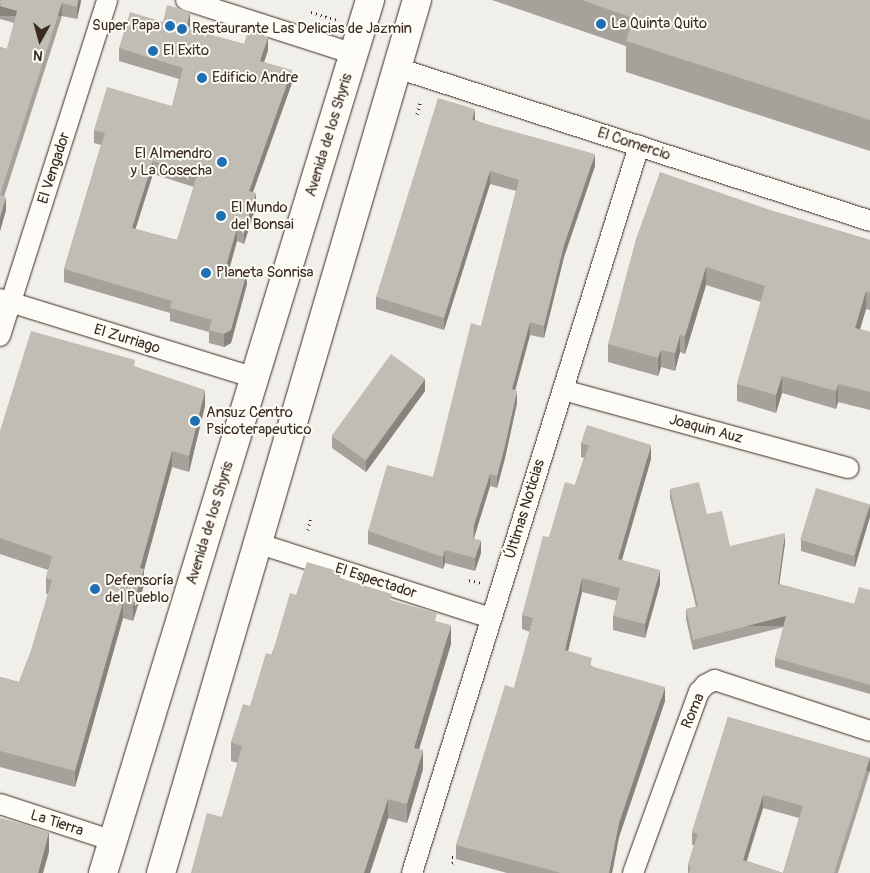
<!DOCTYPE html>
<meta charset="utf-8">
<style>
body{margin:0}
#map{position:relative;width:870px;height:873px;overflow:hidden;background:#f1efea;font-family:Pangolin,sans-serif}
div>[style]{position:absolute}
[style*='--x']{left:calc(var(--x)*1px);top:calc(var(--y)*1px);width:calc(var(--w)*1px);rotate:calc(var(--a)*1deg)}
.path>*{height:3px;margin-top:-1.5px;transform-origin:0;background:repeating-linear-gradient(90deg,#3b2a1e 0 1px,transparent 0 5px)}
.roads{filter:drop-shadow(0 0 1px #3b2a1e) drop-shadow(0 0 1px #3b2a1e)}
.minor>*{height:20px;margin:-10px;padding:0 10px;transform-origin:10px;border-radius:10px;background:#fdfcf7}
.secondary>*{height:28px;margin:-14px;padding:0 14px;transform-origin:14px;border-radius:14px;background:#fdfcf7}
.wall>*{inset:0;background:#a6a29b}
.shaded-wall>*{inset:0;background:#87847e;transform-origin:0 0}
.building>*{inset:0;background:#c1bcb4;transform-origin:0 0}
.dots>*{width:14px;height:14px;translate:-50% -50%;box-sizing:border-box;border:2px solid #fdfcf7;border-radius:50%}
span{translate:-50% -50%;white-space:nowrap;text-align:center;line-height:1.15;-webkit-text-stroke:4px #fdfcf7;paint-order:stroke}
.poi-label{font-size:15px;color:#3b2a1e}
.left{translate:0 -50%;text-align:left}
.right{translate:-100% -50%;text-align:right}
.street-label{font-size:15px;color:#3b2a1e}
.north{position:absolute;left:15px;top:15px;width:50px;height:50px;-webkit-text-stroke:4px #fdfcf7;paint-order:stroke;rotate:187deg;font-size:14px;font-weight:700;line-height:20px;text-align:center;color:#3b2a1e}
.north::after{content:'';display:block;margin:auto;width:18px;height:22px;background:#3b2a1e;clip-path:polygon(50% 0,100% 100%,50% 72%,0 100%)}
</style>
<div id="map">
<div class="path">
<i style="--x:311;--y:12;--w:27;--a:17"></i>
<i style="--x:417;--y:114;--w:15;--a:-74"></i>
<i style="--x:308;--y:530;--w:14;--a:-78"></i>
<i style="--x:469;--y:580;--w:12;--a:14"></i>
<i style="--x:452;--y:857;--w:1;--a:0"></i>
<i style="--x:452;--y:863;--w:2;--a:-27"></i>
</div>
<div class="roads">
<div class="minor">
<i style="--x:186;--y:0;--w:176;--a:17.8"></i>
<i style="--x:397;--y:68;--w:497;--a:17.9"></i>
<i style="--x:0;--y:299;--w:267;--a:17.2"></i>
<i style="--x:0;--y:336;--w:353;--a:-72.3"></i>
<i style="--x:563;--y:390;--w:296;--a:15.3"></i>
<i style="--x:260;--y:544;--w:243;--a:17.8"></i>
<i style="--x:0;--y:804;--w:119;--a:18.1"></i>
<i style="--x:412;--y:873;--w:762;--a:-72.66"></i>
<i style="--x:633;--y:873;--w:193;--a:-70"></i>
<i style="--x:699;--y:692;--w:9;--a:-49"></i>
<i style="--x:705;--y:685;--w:11;--a:-27"></i>
<i style="--x:715;--y:680;--w:163;--a:18.2"></i>
</div>
<div class="secondary">
<i style="--x:103;--y:873;--w:913;--a:-72.99"></i>
<i style="--x:161;--y:873;--w:910;--a:-73.66"></i>
</div>
</div>
<div class="wall">
<i style="clip-path:polygon(0 0,81px 0,77px 19px,62px 16px,4px 197px,6px 210px,0 231px,0 47px,7px 49px,14px 23px,0 19px,0 5px,1px 2px,0 2px)"></i>
<i style="clip-path:polygon(492px 0,870px 0,870px 151px,626px 72px,626px 46px)"></i>
<i style="clip-path:polygon(evenodd,163px 22px,190px 25px,189px 29px,244px 44px,268px 50px,264px 62px,292px 83px,253px 192px,256px 206px,244px 244px,237px 241px,230px 267px,247px 284px,231px 343px,224px 347px,209px 343px,209px 332px,170px 321px,170px 313px,64px 282px,64px 269px,101px 145px,94px 143px,94px 130px,172px 106px,179px 79px,119px 61px,119px 48px,163px 22px,153px 174px,194px 187px,177px 240px,135px 229px,153px 174px)"></i>
<i style="clip-path:polygon(475px 120px,595px 166px,564px 257px,544px 338px,530px 335px,515px 390px,517px 403px,505px 458px,497px 488px,490px 486px,474px 538px,481px 553px,475px 571px,445px 563px,443px 569px,368px 544px,368px 531px,433px 477px,481px 326px,516px 191px,490px 184px,444px 330px,376px 309px,376px 297px)"></i>
<i style="clip-path:polygon(776px 212px,870px 240px,870px 310px,866px 309px,860px 329px,870px 332px,870px 410px,838px 402px,836px 409px,782px 393px,776px 413px,737px 401px,737px 384px,761px 302px,706px 285px,685px 354px,680px 352px,675px 371px,661px 367px,658px 376px,608px 362px,608px 344px)"></i>
<i style="clip-path:polygon(135px 367px,205px 406px,189px 472px,172px 467px,144px 570px,144px 585px,133px 621px,123px 618px,75px 787px,0 767px,0 677px,19px 682px,31px 651px,48px 594px,46px 594px,46px 578px,48px 570px,0 554px,0 431px)"></i>
<i style="clip-path:polygon(425px 391px,366px 472px,332px 448px,332px 436px)"></i>
<i style="clip-path:polygon(581px 443px,651px 459px,622px 560px,660px 584px,645px 638px,613px 630px,613px 616px,617px 601px,582px 592px,568px 651px,592px 666px,665px 701px,619px 837px,612px 873px,507px 873px,456px 859px,456px 845px,514px 688px,530px 632px,522px 629px,522px 615px,549px 537px,575px 485px,584px 458px,581px 457px)"></i>
<i style="clip-path:polygon(670px 489px,707px 514px,730px 546px,785px 543px,779px 584px,854px 604px,870px 590px,870px 694px,775px 667px,775px 658px,784px 627px,693px 650px,686px 619px,686px 609px,696px 607px,670px 498px)"></i>
<i style="clip-path:polygon(870px 504px,855px 567px,801px 551px,801px 540px)"></i>
<i style="clip-path:polygon(341px 578px,437px 622px,451px 644px,419px 749px,423px 769px,407px 823px,388px 818px,370px 873px,191px 873px,222px 817px,238px 763px,231px 761px,231px 742px,250px 706px,296px 595px)"></i>
<i style="clip-path:polygon(evenodd,728px 717px,870px 758px,870px 771px,838px 873px,688px 873px,688px 865px,694px 845px,692px 845px,692px 832px,728px 717px,763px 808px,799px 818px,783px 873px,747px 861px,763px 808px)"></i>
</div>
<div class="shaded-wall">
<i style="clip-path:polygon(78px 0,81px 0,81px 2px,77px 19px,77px 7px)"></i>
<i style="left:62px;top:3px;width:13px;height:202px;rotate:90deg"></i>
<i style="clip-path:polygon(190px 12px,190px 25px,186px 41px,186px 28px)"></i>
<i style="clip-path:polygon(268px 37px,268px 50px,260px 74px,260px 61px)"></i>
<i style="clip-path:polygon(292px 70px,292px 83px,249px 203px,249px 191px)"></i>
<i style="clip-path:polygon(475px 109px,475px 121px,472px 120px)"></i>
<i style="clip-path:polygon(595px 154px,595px 166px,564px 257px,544px 338px,544px 326px,564px 245px)"></i>
<i style="clip-path:polygon(153px 161px,153px 174px,132px 240px,132px 228px)"></i>
<i style="clip-path:polygon(490px 171px,490px 184px,444px 330px,444px 318px)"></i>
<i style="clip-path:polygon(256px 193px,256px 206px,244px 244px,244px 231px)"></i>
<i style="clip-path:polygon(6px 197px,6px 210px,0 231px,0 218px)"></i>
<i style="clip-path:polygon(237px 228px,237px 241px,226px 279px,226px 266px)"></i>
<i style="clip-path:polygon(706px 267px,706px 285px,685px 354px,685px 336px)"></i>
<i style="clip-path:polygon(247px 272px,247px 284px,231px 343px,224px 347px,224px 334px)"></i>
<i style="clip-path:polygon(866px 291px,866px 309px,855px 346px,855px 328px)"></i>
<i style="clip-path:polygon(530px 322px,530px 335px,512px 402px,512px 389px)"></i>
<i style="clip-path:polygon(680px 335px,680px 352px,675px 371px,675px 353px)"></i>
<i style="clip-path:polygon(661px 350px,661px 367px,658px 376px,658px 358px)"></i>
<i style="clip-path:polygon(782px 376px,782px 393px,776px 413px,776px 395px)"></i>
<i style="clip-path:polygon(425px 379px,425px 391px,366px 472px,366px 461px)"></i>
<i style="clip-path:polygon(838px 384px,838px 402px,836px 409px,836px 391px)"></i>
<i style="clip-path:polygon(205px 390px,205px 406px,189px 472px,189px 456px)"></i>
<i style="clip-path:polygon(517px 391px,517px 403px,505px 458px,497px 488px,497px 476px)"></i>
<i style="clip-path:polygon(651px 445px,651px 459px,618px 573px,618px 559px)"></i>
<i style="clip-path:polygon(172px 451px,172px 467px,144px 570px,144px 585px,133px 621px,133px 605px,140px 568px)"></i>
<i style="clip-path:polygon(490px 474px,490px 486px,474px 538px,473px 551px,474px 525px)"></i>
<i style="clip-path:polygon(870px 505px,870px 517px,855px 567px,855px 556px)"></i>
<i style="clip-path:polygon(785px 533px,785px 543px,778px 593px,778px 584px)"></i>
<i style="clip-path:polygon(481px 540px,481px 553px,475px 571px,475px 558px)"></i>
<i style="clip-path:polygon(445px 550px,445px 563px,443px 569px,443px 557px)"></i>
<i style="clip-path:polygon(660px 570px,660px 584px,645px 638px,645px 624px)"></i>
<i style="clip-path:polygon(582px 578px,582px 592px,565px 664px,565px 650px)"></i>
<i style="clip-path:polygon(123px 602px,123px 618px,75px 787px,75px 771px)"></i>
<i style="left:786px;top:616px;width:10px;height:96px;rotate:90deg"></i>
<i style="clip-path:polygon(451px 625px,451px 644px,414px 766px,414px 748px)"></i>
<i style="clip-path:polygon(665px 687px,665px 701px,619px 837px,612px 873px,609px 873px,619px 823px)"></i>
<i style="clip-path:polygon(423px 750px,423px 769px,407px 823px,407px 804px)"></i>
<i style="left:870px;top:758px;width:13px;height:121px;rotate:90deg"></i>
<i style="clip-path:polygon(763px 795px,763px 808px,743px 872px,743px 860px)"></i>
<i style="clip-path:polygon(388px 799px,388px 818px,370px 873px,364px 873px)"></i>
<i style="clip-path:polygon(49px 831px,49px 852px,43px 873px,38px 873px)"></i>
</div>
<div class="building">
<i style="clip-path:polygon(1px 0,78px 0,77px 7px,62px 3px,0 195px,6px 197px,0 218px,0 47px,7px 49px,17px 11px,0 6px)"></i>
<i style="clip-path:polygon(582px 0,870px 0,870px 120px,626px 41px,633px 18px)"></i>
<i style="clip-path:polygon(evenodd,167px 5px,190px 12px,186px 28px,244px 44px,248px 31px,268px 37px,260px 61px,292px 70px,249px 191px,256px 193px,244px 231px,237px 228px,226px 266px,247px 272px,231px 330px,224px 334px,209px 330px,212px 320px,170px 308px,172px 301px,64px 269px,105px 133px,94px 130px,107px 87px,172px 106px,183px 68px,119px 48px,130px 12px,163px 22px,167px 5px,153px 161px,197px 175px,177px 240px,132px 228px,153px 161px)"></i>
<i style="clip-path:polygon(438px 98px,475px 109px,472px 120px,595px 154px,564px 245px,544px 326px,530px 322px,512px 389px,517px 391px,505px 446px,497px 476px,490px 474px,474px 525px,473px 539px,481px 540px,475px 558px,445px 550px,443px 557px,368px 531px,387px 465px,433px 477px,471px 323px,481px 326px,519px 180px,490px 171px,444px 318px,376px 297px)"></i>
<i style="clip-path:polygon(660px 172px,776px 212px,870px 240px,870px 293px,866px 291px,855px 328px,870px 332px,870px 392px,838px 384px,836px 391px,782px 376px,776px 395px,737px 384px,765px 286px,706px 267px,685px 336px,680px 335px,675px 353px,661px 350px,658px 358px,608px 344px,636px 239px)"></i>
<i style="clip-path:polygon(31px 331px,135px 360px,134px 366px,205px 390px,189px 456px,172px 451px,140px 568px,144px 569px,133px 605px,123px 602px,75px 771px,0 751px,0 677px,19px 682px,31px 651px,52px 580px,46px 578px,52px 556px,0 538px,0 431px)"></i>
<i style="left:391px;top:354px;width:42px;height:101px;rotate:36deg"></i>
<i style="clip-path:polygon(587px 425px,651px 445px,618px 559px,660px 570px,645px 624px,613px 616px,620px 588px,582px 578px,565px 650px,592px 658px,590px 666px,665px 687px,619px 823px,609px 873px,561px 873px,456px 845px,505px 685px,514px 688px,533px 618px,522px 615px,543px 536px,549px 537px,565px 482px,575px 485px,589px 445px,581px 443px)"></i>
<i style="clip-path:polygon(699px 482px,707px 514px,722px 511px,730px 546px,785px 533px,778px 584px,854px 604px,859px 587px,870px 590px,870px 685px,775px 658px,786px 616px,693px 640px,686px 609px,698px 606px,670px 489px)"></i>
<i style="left:816px;top:488px;width:56px;height:54px;rotate:17deg"></i>
<i style="clip-path:polygon(307px 562px,341px 572px,340px 578px,392px 594px,390px 600px,437px 613px,435px 621px,451px 625px,414px 748px,423px 750px,407px 804px,388px 799px,364px 873px,191px 873px,207px 813px,222px 817px,242px 746px,231px 742px,243px 704px,250px 706px,266px 653px,272px 655px,290px 593px,296px 595px)"></i>
<i style="clip-path:polygon(evenodd,728px 717px,870px 758px,834px 873px,689px 873px,691px 867px,688px 865px,698px 834px,692px 832px,728px 717px,763px 795px,803px 806px,783px 873px,743px 860px,763px 795px)"></i>
<i style="clip-path:polygon(0 818px,49px 831px,38px 873px,0 873px)"></i>
</div>
<div class="dots">
<i style="left:601px;top:24px;background:#1f6fb2"></i>
<i style="left:170px;top:26px;background:#1f6fb2"></i>
<i style="left:182px;top:29px;background:#1f6fb2"></i>
<i style="left:153px;top:51px;background:#1f6fb2"></i>
<i style="left:202px;top:78px;background:#1f6fb2"></i>
<i style="left:222px;top:162px;background:#1f6fb2"></i>
<i style="left:221px;top:216px;background:#1f6fb2"></i>
<i style="left:206px;top:273px;background:#1f6fb2"></i>
<i style="left:195px;top:421px;background:#1f6fb2"></i>
<i style="left:95px;top:589px;background:#1f6fb2"></i>
</div>
<div class="poi-label">
<span class="left" style="left:611px;top:24px">La Quinta Quito</span>
<span class="right" style="left:160px;top:26px">Super Papa</span>
<span class="left" style="left:192px;top:29px">Restaurante Las Delicias de Jazmin</span>
<span class="left" style="left:163px;top:51px">El Exito</span>
<span class="left" style="left:212px;top:78px">Edificio Andre</span>
<span class="right" style="left:212px;top:162px">El Almendro<br>y La Cosecha</span>
<span class="left" style="left:231px;top:216px">El Mundo<br>del Bonsai</span>
<span class="left" style="left:216px;top:273px">Planeta Sonrisa</span>
<span class="left" style="left:206px;top:421px">Ansuz Centro<br>Psicoterapeutico</span>
<span class="left" style="left:105px;top:589px">Defensoría<br>del Pueblo</span>
</div>
<div class="street-label">
<span style="left:329px;top:135px;rotate:-73deg">Avenida de los Shyris</span>
<span style="left:634px;top:144px;rotate:18deg">El Comercio</span>
<span style="left:54px;top:168px;rotate:-72deg">El Vengador</span>
<span style="left:127px;top:339px;rotate:17deg">El Zurriago</span>
<span style="left:706px;top:429px;rotate:15deg">Joaquin Auz</span>
<span style="left:525px;top:509px;rotate:-73deg">Últimas Noticias</span>
<span style="left:210px;top:523px;rotate:-73deg">Avenida de los Shyris</span>
<span style="left:376px;top:581px;rotate:18deg">El Espectador</span>
<span style="left:693px;top:711px;rotate:-67deg">Roma</span>
<span style="left:57px;top:823px;rotate:18deg">La Tierra</span>
</div>
<div class="north">N</div>
</div>
